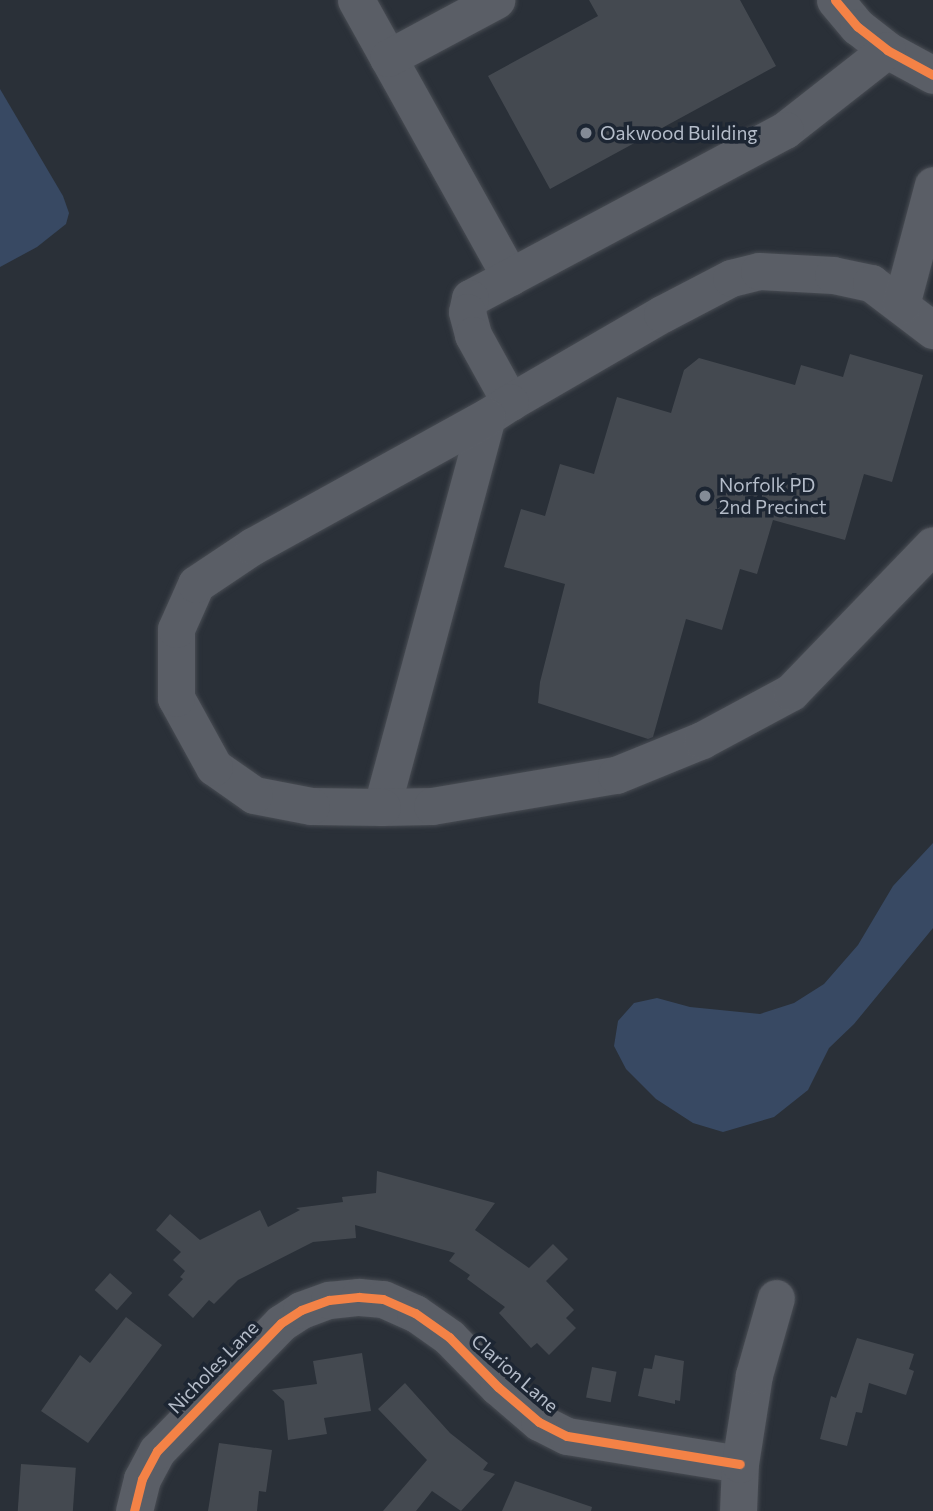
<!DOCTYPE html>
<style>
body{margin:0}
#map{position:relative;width:933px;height:1511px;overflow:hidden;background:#2a3038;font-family:Commissioner,sans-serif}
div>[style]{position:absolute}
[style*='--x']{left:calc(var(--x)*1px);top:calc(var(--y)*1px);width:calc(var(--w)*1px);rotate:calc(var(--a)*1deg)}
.water>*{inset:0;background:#384963}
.building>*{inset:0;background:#444950;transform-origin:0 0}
.roads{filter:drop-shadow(0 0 2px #484c53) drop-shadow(0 0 2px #484c53)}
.minor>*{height:37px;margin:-18.5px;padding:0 18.5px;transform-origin:18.5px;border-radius:18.5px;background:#5a5e66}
.cycleway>*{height:9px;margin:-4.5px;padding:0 4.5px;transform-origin:4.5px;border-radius:4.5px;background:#f48246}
.dots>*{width:19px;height:19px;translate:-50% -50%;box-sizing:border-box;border:4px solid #1d2633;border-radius:50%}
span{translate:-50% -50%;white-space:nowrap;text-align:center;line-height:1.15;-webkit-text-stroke:7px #1d2633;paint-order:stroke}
.poi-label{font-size:19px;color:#b4bcc9}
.left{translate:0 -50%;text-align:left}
.street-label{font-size:19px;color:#b4bcc9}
</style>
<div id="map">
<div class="water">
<i style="clip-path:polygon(0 89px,63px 196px,69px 213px,66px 224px,37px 247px,0 267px)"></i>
<i style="clip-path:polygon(933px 843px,933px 928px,854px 1024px,829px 1048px,808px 1090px,774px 1117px,723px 1132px,693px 1123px,656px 1099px,626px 1069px,614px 1046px,618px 1021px,634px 1003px,657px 998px,690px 1007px,760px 1014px,794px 1003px,824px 984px,858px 945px,893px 886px)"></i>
</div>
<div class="building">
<i style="clip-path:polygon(589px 0,740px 0,776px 66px,550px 189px,488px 76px,598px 16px)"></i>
<i style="clip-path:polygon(850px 354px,923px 375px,892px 482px,864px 474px,845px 540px,773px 520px,757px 574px,740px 569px,722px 630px,686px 619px,653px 737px,648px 739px,538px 703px,540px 682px,565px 584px,504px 567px,521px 509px,545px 516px,560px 464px,594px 474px,617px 397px,671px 413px,684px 370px,699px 358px,795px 385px,801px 365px,843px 377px)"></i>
<i style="clip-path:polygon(377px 1171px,495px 1203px,475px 1230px,529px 1268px,553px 1244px,568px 1259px,546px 1281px,574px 1310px,566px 1318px,576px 1328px,549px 1355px,537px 1343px,531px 1348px,499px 1313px,505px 1307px,467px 1279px,470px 1275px,449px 1261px,455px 1253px,355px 1225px,356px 1238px,313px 1242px,238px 1280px,214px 1304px,209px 1300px,193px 1318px,168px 1295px,183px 1279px,180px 1277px,185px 1271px,173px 1260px,181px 1252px,156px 1230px,170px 1214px,200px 1240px,260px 1210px,268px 1227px,300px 1210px,296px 1208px,343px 1202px,342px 1197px,376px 1193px)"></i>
<i style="left:110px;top:1273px;width:30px;height:23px;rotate:42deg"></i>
<i style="clip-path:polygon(126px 1317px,162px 1345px,88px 1443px,41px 1411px,80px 1355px,90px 1363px)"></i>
<i style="clip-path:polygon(857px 1338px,914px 1354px,909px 1369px,914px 1371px,906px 1395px,869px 1383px,862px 1413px,856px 1412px,847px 1446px,820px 1439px,831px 1396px,836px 1398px)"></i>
<i style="clip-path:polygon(362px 1353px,371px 1411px,324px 1418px,327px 1434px,288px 1440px,284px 1401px,272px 1390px,317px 1384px,313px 1361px)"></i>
<i style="clip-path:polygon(655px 1355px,684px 1361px,680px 1401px,675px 1400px,675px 1404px,638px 1396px,644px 1368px,652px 1369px)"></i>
<i style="left:592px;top:1367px;width:25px;height:31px;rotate:11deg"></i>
<i style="clip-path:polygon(405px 1383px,450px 1433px,488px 1463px,483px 1470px,495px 1474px,461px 1511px,432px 1491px,416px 1511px,383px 1511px,427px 1460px,378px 1409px)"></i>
<i style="clip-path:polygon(219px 1443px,272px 1450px,266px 1492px,259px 1491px,257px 1511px,208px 1511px)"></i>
<i style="left:21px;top:1464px;width:55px;height:47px;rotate:4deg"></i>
<i style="clip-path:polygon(515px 1481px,592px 1507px,591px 1511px,502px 1511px)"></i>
</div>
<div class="roads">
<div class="minor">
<i style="--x:356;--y:0;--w:317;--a:60.9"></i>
<i style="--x:835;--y:0;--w:35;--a:50"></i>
<i style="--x:858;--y:27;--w:37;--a:38"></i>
<i style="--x:887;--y:50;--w:52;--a:28.5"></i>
<i style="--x:887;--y:50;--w:130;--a:141.9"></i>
<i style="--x:785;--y:130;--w:357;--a:151.9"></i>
<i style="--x:470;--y:298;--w:14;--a:102"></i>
<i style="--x:467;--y:312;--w:24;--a:75"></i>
<i style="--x:473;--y:335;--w:77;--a:61.1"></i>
<i style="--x:510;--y:402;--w:176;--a:-30.1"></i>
<i style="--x:662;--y:314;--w:78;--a:-27.6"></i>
<i style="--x:731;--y:278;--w:29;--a:-14"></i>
<i style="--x:759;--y:271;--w:74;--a:3.1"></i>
<i style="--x:833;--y:275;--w:39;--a:12"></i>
<i style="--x:871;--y:283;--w:78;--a:37.2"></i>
<i style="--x:388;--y:58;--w:123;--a:-28.2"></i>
<i style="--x:901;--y:305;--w:124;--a:-75.1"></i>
<i style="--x:510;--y:402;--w:27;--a:147"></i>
<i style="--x:487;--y:417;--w:404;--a:105.1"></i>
<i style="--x:382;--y:807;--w:50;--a:-1.1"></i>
<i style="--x:432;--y:806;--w:187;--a:-9.6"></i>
<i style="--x:616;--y:775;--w:93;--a:-22.1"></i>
<i style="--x:702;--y:740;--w:101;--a:-28.3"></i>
<i style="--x:791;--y:692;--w:204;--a:-46"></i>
<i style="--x:382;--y:807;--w:71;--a:-179.2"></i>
<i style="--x:311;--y:806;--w:58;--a:-169.1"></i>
<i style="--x:254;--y:795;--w:49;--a:-145"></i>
<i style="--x:214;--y:767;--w:79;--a:-118.8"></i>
<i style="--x:176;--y:698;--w:69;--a:-90"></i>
<i style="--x:176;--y:629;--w:49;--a:-66"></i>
<i style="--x:196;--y:584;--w:69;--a:-33.7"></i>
<i style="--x:253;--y:546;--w:267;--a:-28.9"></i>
<i style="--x:134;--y:1511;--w:33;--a:-76"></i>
<i style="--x:142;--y:1479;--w:32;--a:-62"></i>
<i style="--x:157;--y:1451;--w:178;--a:-45.9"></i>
<i style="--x:281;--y:1323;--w:24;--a:-33"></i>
<i style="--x:301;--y:1310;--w:30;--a:-20"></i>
<i style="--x:329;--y:1300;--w:30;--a:-6"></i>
<i style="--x:359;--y:1297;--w:24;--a:5"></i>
<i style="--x:383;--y:1299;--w:35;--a:24"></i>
<i style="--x:415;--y:1313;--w:42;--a:35.2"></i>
<i style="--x:449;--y:1337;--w:70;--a:45.6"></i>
<i style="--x:498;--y:1387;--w:54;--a:40.5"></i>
<i style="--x:539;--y:1422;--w:31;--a:27"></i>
<i style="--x:567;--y:1436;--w:175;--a:9.2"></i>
<i style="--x:738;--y:1511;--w:47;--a:-87.6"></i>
<i style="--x:740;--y:1464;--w:90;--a:-81.1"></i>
<i style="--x:754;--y:1375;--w:80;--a:-74.1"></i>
</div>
</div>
<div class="cycleway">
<i style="--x:835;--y:0;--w:35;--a:50"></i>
<i style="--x:858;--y:27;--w:37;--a:38"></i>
<i style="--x:887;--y:50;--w:52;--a:28.5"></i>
<i style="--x:134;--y:1511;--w:33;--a:-76"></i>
<i style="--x:142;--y:1479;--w:32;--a:-62"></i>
<i style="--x:157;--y:1451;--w:178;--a:-45.9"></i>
<i style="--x:281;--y:1323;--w:24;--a:-33"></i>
<i style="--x:301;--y:1310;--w:30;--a:-20"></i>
<i style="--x:329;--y:1300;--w:30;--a:-6"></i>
<i style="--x:359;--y:1297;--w:24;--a:5"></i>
<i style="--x:383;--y:1299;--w:35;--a:24"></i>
<i style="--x:415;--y:1313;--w:42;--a:35.2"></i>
<i style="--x:449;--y:1337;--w:70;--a:45.6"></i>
<i style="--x:498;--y:1387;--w:54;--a:40.5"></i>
<i style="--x:539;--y:1422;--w:31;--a:27"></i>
<i style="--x:567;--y:1436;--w:175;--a:9.2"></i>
</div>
<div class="dots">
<i style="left:586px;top:133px;background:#848b96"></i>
<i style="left:705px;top:496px;background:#848b96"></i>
</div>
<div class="poi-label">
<span class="left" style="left:600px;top:133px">Oakwood Building</span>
<span class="left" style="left:719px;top:496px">Norfolk PD<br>2nd Precinct</span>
</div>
<div class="street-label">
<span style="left:213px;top:1367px;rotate:-46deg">Nicholes Lane</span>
<span style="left:515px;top:1373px;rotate:41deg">Clarion Lane</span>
</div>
</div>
